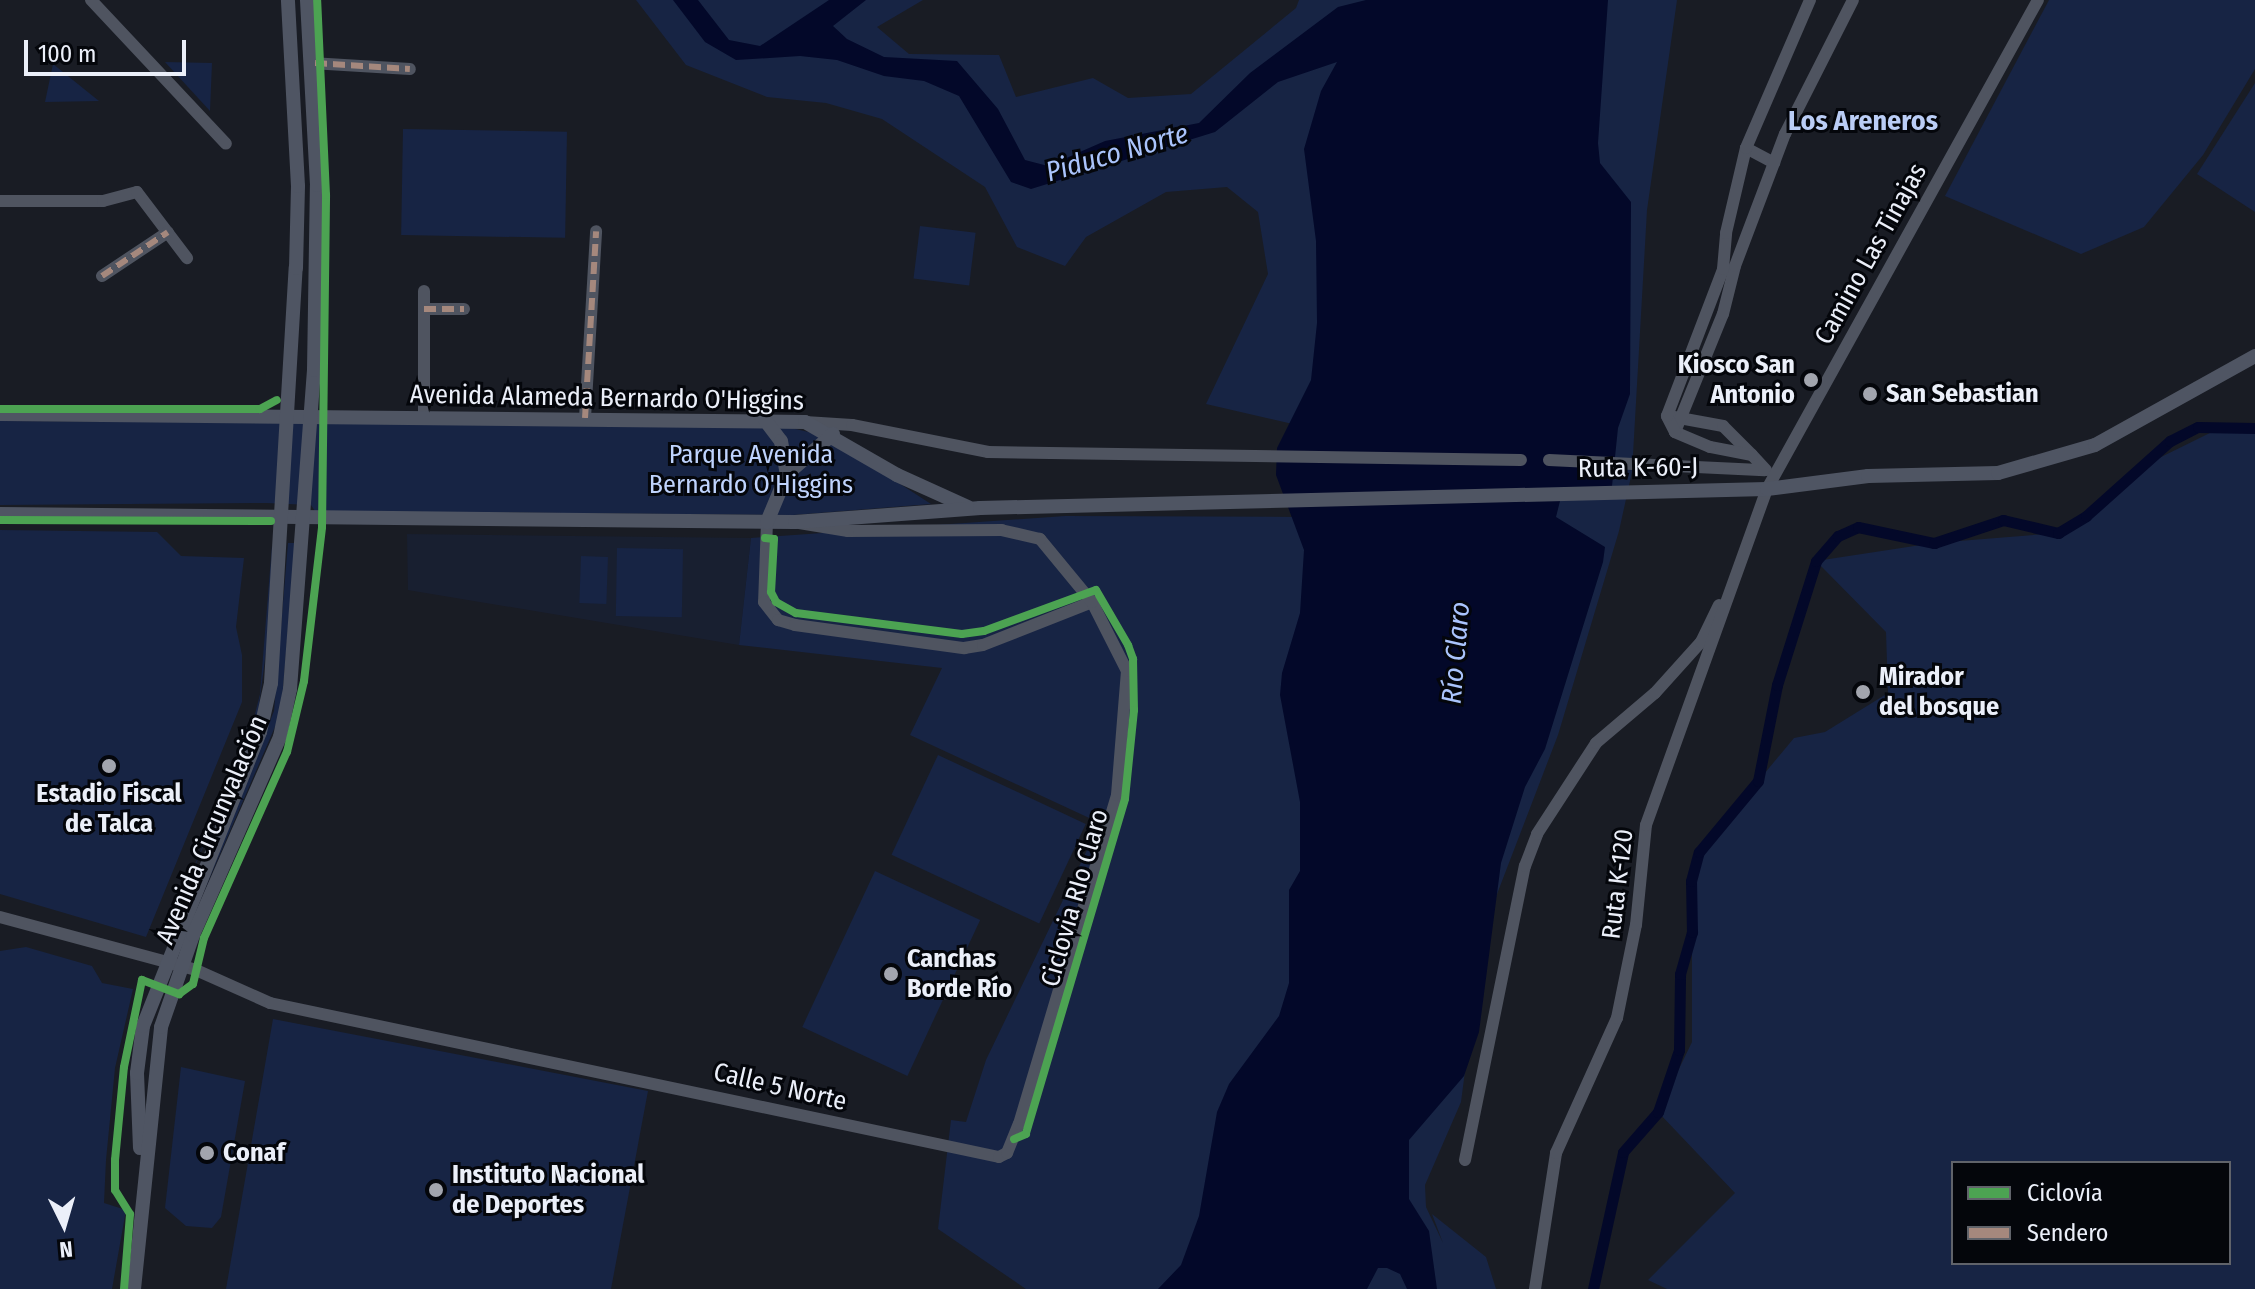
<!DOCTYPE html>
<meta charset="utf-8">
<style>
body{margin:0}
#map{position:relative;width:2255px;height:1289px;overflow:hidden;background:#191c24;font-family:"Fira Sans Condensed",sans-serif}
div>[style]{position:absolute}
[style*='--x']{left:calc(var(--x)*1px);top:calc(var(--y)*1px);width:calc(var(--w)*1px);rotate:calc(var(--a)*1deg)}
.built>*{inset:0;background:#181f30}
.green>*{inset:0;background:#172444;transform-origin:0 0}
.water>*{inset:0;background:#030829}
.canal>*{height:11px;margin:-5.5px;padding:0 5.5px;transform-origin:5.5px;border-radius:5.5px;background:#030829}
.minor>*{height:12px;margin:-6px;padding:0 6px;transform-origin:6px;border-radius:6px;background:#4f5460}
.major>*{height:14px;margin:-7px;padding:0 7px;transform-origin:7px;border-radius:7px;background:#4f5563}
.quiet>*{height:6px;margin-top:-3px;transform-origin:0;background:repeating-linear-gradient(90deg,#a5887d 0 12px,transparent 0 18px)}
.cycleway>*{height:8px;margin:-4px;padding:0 4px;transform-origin:4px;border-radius:4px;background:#4ca352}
.dots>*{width:22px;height:22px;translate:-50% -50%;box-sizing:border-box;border:4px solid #04060b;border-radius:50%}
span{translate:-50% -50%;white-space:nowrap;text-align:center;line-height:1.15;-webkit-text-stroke:6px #04060b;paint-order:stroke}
.street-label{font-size:26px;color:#ebeff9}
.poi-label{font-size:26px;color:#ebeff9;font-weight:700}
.right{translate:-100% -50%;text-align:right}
.left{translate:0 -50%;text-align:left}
.park-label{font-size:26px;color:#bfd3fd}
.neighbourhood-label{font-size:28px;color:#bacdf6;font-weight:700}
.water-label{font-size:28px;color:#aac4fc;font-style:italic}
.legend{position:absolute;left:1951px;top:1161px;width:280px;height:104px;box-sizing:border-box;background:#04060b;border:2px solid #60636a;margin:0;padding:10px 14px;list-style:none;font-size:24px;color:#ebeff9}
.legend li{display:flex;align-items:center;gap:16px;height:40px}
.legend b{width:40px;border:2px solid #60636a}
.north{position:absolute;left:24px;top:1185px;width:80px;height:80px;-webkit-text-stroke:6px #04060b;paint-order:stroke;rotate:175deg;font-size:22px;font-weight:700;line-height:32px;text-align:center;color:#ebeff9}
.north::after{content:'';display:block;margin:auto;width:28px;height:36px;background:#ebeff9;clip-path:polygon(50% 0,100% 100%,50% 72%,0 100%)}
.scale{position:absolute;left:24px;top:40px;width:162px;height:36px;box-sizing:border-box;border:4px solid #ebeff9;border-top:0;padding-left:10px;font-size:24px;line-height:28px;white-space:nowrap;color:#ebeff9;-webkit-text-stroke:6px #04060b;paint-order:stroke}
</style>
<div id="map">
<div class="built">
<i style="clip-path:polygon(407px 534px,751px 538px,739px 645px,408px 590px)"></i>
</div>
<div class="green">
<i style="clip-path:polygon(evenodd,636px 0,923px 0,877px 27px,909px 54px,999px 55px,1016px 97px,1093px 78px,1128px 98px,1191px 94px,1296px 8px,1299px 0,1677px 0,1647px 210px,1632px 472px,1619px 531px,1558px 735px,1484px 928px,1461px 1102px,1425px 1185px,1426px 1207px,1443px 1243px,1432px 1214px,1486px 1257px,1496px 1289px,1026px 1289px,938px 1229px,951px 1120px,966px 1122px,986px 1060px,1100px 823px,910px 735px,942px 668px,739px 645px,751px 538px,1065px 516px,1302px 517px,1297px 425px,1206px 404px,1268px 274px,1258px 212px,1227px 187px,1166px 192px,1086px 237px,1065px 266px,1017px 247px,985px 187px,882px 119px,826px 103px,767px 97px,686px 65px,636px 0,1260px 1054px,1207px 1181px,1214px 1139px,1260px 1054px)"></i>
<i style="clip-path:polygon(2049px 0,2255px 0,2255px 69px,2203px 155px,2144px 227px,2081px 254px,1945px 196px)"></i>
<i style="clip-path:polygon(165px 62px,212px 63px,210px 111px)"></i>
<i style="clip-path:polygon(53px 64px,99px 101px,45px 102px)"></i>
<i style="clip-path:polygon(2255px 83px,2255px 212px,2197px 174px)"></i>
<i style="left:403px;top:129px;width:164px;height:106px;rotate:1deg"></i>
<i style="left:920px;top:226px;width:56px;height:53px;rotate:7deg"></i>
<i style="clip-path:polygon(0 421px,778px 425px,826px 436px,931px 504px,793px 515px,315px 511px,311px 505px,266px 503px,0 505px)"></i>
<i style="clip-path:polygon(evenodd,2224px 426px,2255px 434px,2255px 1289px,1667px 1289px,1648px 1280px,1735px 1193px,1658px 1112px,1692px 1042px,1692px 932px,1699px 852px,1794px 738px,1825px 732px,1888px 693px,1886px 632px,1816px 561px,1934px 543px,2058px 533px,2147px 464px,2224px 426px,2229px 1163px,2229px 1263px,1953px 1263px,1953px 1163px,2229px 1163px)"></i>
<i style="clip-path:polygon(0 530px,157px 532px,181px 556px,244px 558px,236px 627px,242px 655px,242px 702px,146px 937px,0 894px)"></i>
<i style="clip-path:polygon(288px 543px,295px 543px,281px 713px,179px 949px,274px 711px)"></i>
<i style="clip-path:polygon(272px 545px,271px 614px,257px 720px,159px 951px,251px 730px,260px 694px)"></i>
<i style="left:617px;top:548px;width:66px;height:68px;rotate:1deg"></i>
<i style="left:581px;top:556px;width:27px;height:47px;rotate:2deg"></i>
<i style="left:938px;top:755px;width:163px;height:110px;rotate:25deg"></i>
<i style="left:875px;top:871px;width:116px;height:172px;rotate:25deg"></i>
<i style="clip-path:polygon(26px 947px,92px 966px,102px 983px,133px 989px,115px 1068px,106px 1160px,104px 1203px,126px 1210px,112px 1289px,0 1289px,0 951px)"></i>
<i style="clip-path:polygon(273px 1019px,648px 1091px,611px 1289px,226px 1289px)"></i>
<i style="clip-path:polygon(181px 1067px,245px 1081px,221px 1217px,212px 1228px,186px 1226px,165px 1208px)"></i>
</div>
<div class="water">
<i style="clip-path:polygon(673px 0,698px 0,729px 40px,760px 46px,829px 0,866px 0,833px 26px,847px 39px,884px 57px,957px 61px,998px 109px,1025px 160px,1048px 166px,1105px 141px,1199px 123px,1250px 73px,1338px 7px,1366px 0,1608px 0,1598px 143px,1600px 163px,1631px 202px,1630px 394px,1618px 428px,1612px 486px,1562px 493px,1556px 517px,1605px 547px,1603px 562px,1545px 749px,1525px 787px,1501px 863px,1479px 1032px,1464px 1076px,1409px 1140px,1409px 1199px,1429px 1231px,1437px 1289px,1407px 1289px,1400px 1274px,1387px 1268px,1378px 1268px,1367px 1289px,1158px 1289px,1181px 1265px,1199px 1216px,1217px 1112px,1229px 1084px,1279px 1016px,1289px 983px,1289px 890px,1300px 871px,1300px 802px,1280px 695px,1282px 673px,1300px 613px,1304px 550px,1276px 475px,1277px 448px,1311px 380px,1317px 323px,1316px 241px,1304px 149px,1321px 91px,1337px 62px,1278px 82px,1215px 132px,1031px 189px,1011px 182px,959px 96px,924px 81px,884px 76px,837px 60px,800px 56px,736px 60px,705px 42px)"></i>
</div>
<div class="canal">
<i style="--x:1593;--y:1289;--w:140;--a:-77.6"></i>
<i style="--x:1623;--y:1152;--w:53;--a:-48.8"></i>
<i style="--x:1658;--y:1112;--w:65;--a:-71.3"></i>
<i style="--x:1679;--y:1050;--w:76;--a:-89.2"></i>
<i style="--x:1680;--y:974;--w:44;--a:-74.1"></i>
<i style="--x:1692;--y:932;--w:51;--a:-91.1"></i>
<i style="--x:1691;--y:881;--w:30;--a:-75"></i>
<i style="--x:1699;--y:852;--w:92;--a:-50.3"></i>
<i style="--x:1758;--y:781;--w:98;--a:-78.8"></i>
<i style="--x:1777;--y:685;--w:130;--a:-72.5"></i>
<i style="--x:1816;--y:561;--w:33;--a:-49"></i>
<i style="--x:1838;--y:536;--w:22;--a:-24"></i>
<i style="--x:1858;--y:527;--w:78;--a:11.9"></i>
<i style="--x:1934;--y:543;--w:73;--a:-18.4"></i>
<i style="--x:2003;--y:520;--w:57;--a:13.3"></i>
<i style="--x:2058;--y:533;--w:33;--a:-31"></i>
<i style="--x:2086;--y:516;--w:113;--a:-41.8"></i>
<i style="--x:2170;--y:441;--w:31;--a:-27"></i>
<i style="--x:2198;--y:427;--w:57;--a:1"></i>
</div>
<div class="minor">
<i style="--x:91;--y:0;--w:197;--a:46.8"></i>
<i style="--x:311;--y:63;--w:99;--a:3.5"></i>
<i style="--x:1746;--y:148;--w:32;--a:28"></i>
<i style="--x:0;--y:201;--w:103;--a:0"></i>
<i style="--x:103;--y:201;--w:35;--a:-15"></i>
<i style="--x:137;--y:192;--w:83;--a:52.9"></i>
<i style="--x:102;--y:276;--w:79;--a:-33.7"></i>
<i style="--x:424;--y:291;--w:125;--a:90"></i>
<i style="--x:424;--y:309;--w:40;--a:0"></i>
<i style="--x:1674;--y:417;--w:50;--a:10.4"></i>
<i style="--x:1723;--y:426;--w:40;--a:45"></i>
<i style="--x:585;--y:418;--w:187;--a:-86.6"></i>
<i style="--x:805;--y:422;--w:47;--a:3.7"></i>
<i style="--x:852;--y:425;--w:139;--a:11.2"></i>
<i style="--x:988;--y:452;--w:533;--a:0.86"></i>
<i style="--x:1675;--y:432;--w:127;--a:-67.9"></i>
<i style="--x:1723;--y:314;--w:49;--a:-76"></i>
<i style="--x:1735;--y:266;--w:141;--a:-69.3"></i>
<i style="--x:1785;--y:134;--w:150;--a:-63.1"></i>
<i style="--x:1549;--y:460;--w:216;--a:2.7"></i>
<i style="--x:1766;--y:470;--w:21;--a:-133"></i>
<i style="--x:1752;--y:455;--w:43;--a:-169.2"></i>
<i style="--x:1710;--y:447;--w:38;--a:-157"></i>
<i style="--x:1675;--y:432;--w:18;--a:-117"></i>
<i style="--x:1667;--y:416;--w:157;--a:-69.1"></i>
<i style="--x:1723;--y:269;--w:36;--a:-85"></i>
<i style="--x:1726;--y:233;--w:87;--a:-76.8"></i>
<i style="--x:1746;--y:148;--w:161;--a:-66.6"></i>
<i style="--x:767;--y:522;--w:80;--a:92.1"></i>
<i style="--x:764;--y:602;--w:23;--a:52"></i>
<i style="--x:778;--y:620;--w:18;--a:16"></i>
<i style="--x:795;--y:625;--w:171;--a:7.8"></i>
<i style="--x:964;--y:648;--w:19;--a:-9"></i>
<i style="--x:983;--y:645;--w:117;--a:-21.5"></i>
<i style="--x:0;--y:917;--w:203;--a:15.1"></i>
<i style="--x:196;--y:970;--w:81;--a:24"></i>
<i style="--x:270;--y:1003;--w:745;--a:11.93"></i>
<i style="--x:999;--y:1157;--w:9;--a:-27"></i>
<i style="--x:1007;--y:1153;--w:31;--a:-68"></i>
<i style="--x:1019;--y:1124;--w:343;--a:-73.4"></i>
<i style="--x:1117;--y:795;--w:124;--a:-85.4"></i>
<i style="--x:1127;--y:671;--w:77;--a:-116.9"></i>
<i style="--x:1092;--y:602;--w:82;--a:-129.5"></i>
<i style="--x:1040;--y:539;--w:39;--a:-167"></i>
<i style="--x:1002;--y:530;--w:154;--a:179.6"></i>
<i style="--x:848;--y:531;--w:51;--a:-170.9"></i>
<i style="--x:1465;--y:1160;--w:300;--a:-78.5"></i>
<i style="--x:1525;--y:866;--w:34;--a:-69"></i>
<i style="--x:1537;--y:834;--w:108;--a:-57"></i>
<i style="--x:1596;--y:743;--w:77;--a:-40.3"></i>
<i style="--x:1655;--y:693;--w:69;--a:-48"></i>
<i style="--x:1701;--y:642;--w:41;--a:-64.1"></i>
<i style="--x:1535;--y:1289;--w:138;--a:-81.2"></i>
<i style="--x:1556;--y:1153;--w:148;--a:-65.7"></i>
<i style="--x:1617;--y:1018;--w:95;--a:-78.5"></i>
<i style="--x:1636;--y:925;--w:100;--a:-84.3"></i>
<i style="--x:1646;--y:825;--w:357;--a:-70.2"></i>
<i style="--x:1767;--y:489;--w:559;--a:-61.01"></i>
</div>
<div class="major">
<i style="--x:0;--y:414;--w:805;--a:0.57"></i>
<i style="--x:805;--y:422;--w:106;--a:29.9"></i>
<i style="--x:897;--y:475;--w:78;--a:24.3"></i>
<i style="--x:765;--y:420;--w:26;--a:53"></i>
<i style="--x:781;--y:441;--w:34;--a:80"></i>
<i style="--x:0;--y:514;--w:795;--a:0.58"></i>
<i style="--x:795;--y:522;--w:186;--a:-4.3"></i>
<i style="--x:980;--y:508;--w:787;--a:-1.38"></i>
<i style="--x:1767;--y:489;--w:102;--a:-7.3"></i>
<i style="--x:1868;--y:476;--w:130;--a:-1.3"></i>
<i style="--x:1998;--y:473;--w:101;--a:-16.1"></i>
<i style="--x:2095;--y:445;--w:183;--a:-29.1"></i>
<i style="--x:767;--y:522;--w:52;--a:-67.4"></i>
<i style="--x:787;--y:474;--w:61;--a:-41"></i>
<i style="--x:140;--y:1148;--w:75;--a:-92.3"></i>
<i style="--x:137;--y:1073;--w:47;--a:-82.7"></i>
<i style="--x:143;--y:1026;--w:316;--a:-68.3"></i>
<i style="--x:260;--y:732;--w:50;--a:-77.3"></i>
<i style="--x:271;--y:683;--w:416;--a:-86.6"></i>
<i style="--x:296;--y:268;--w:82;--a:-88.6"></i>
<i style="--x:298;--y:186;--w:186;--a:-93.1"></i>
<i style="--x:134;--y:1289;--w:263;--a:-84.1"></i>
<i style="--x:161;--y:1027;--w:97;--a:-70.8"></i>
<i style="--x:193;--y:935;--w:216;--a:-66.3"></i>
<i style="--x:280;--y:737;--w:49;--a:-78.2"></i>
<i style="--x:290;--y:689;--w:320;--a:-85.7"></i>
<i style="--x:314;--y:370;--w:185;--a:-89.1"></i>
<i style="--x:317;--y:185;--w:185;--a:-93.1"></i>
</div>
<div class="quiet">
<i style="--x:315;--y:63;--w:95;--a:3.6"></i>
<i style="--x:102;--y:276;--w:79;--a:-33.7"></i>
<i style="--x:424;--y:309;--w:40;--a:0"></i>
<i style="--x:585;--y:418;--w:187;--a:-86.6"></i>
</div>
<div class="cycleway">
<i style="--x:0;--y:409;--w:260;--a:0"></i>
<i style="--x:260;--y:409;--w:19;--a:-28"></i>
<i style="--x:0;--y:520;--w:271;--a:0.2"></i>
<i style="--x:765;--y:538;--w:9;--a:6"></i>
<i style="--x:774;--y:539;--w:53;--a:93.2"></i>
<i style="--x:771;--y:592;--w:11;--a:63"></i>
<i style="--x:776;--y:602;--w:23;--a:29"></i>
<i style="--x:796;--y:613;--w:167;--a:7.2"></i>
<i style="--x:962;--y:634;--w:22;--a:-8"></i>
<i style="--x:984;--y:631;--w:119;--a:-20.1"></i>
<i style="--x:1096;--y:590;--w:64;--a:59.8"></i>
<i style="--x:1128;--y:645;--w:15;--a:70"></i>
<i style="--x:1133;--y:659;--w:51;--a:88.9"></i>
<i style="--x:1134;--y:710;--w:89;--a:95.8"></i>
<i style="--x:1125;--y:799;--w:349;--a:106.5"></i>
<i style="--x:1026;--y:1134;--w:13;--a:157"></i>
<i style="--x:124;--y:1289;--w:75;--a:-85.4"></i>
<i style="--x:130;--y:1214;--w:28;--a:-122"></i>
<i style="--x:115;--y:1190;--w:30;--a:-90"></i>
<i style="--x:115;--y:1160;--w:93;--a:-84.5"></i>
<i style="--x:124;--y:1067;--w:89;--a:-78.3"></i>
<i style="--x:142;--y:980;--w:40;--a:21"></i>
<i style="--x:179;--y:994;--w:17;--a:-36"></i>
<i style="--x:193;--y:984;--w:47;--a:-76.6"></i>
<i style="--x:204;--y:938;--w:204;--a:-66"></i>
<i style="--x:287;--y:752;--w:73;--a:-76.5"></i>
<i style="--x:304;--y:681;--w:155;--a:-83.3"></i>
<i style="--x:322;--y:527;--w:332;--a:-89.3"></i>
<i style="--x:326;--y:195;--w:195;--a:-92.6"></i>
</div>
<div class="dots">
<i style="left:1811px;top:380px;background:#a2a5ae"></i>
<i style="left:1870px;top:394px;background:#a2a5ae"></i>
<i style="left:1863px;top:692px;background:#a2a5ae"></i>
<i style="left:109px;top:766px;background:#a2a5ae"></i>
<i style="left:891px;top:974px;background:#a2a5ae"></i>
<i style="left:207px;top:1153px;background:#a2a5ae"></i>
<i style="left:436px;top:1190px;background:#a2a5ae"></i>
</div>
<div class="street-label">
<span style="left:1871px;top:254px;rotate:-61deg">Camino Las Tinajas</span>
<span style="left:607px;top:398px;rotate:1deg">Avenida Alameda Bernardo O'Higgins</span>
<span style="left:1638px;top:468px;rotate:-1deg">Ruta K-60-J</span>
<span style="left:212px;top:830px;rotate:-67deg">Avenida Circunvalación</span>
<span style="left:1618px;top:884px;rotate:-83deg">Ruta K-120</span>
<span style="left:1075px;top:898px;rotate:-74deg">Ciclovia RIo Claro</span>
<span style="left:780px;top:1087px;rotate:13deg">Calle 5 Norte</span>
</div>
<div class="poi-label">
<span class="right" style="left:1795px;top:380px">Kiosco San<br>Antonio</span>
<span class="left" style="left:1886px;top:394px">San Sebastian</span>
<span class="left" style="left:1879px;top:692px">Mirador<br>del bosque</span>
<span style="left:109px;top:809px">Estadio Fiscal<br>de Talca</span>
<span class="left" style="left:907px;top:974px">Canchas<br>Borde Río</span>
<span class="left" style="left:223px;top:1153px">Conaf</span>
<span class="left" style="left:452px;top:1190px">Instituto Nacional<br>de Deportes</span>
</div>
<div class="park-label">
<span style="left:751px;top:470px">Parque Avenida<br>Bernardo O'Higgins</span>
</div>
<div class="neighbourhood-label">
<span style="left:1863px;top:121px">Los Areneros</span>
</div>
<div class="water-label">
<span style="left:1117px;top:153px;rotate:-16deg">Piduco Norte</span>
<span style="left:1456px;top:653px;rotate:-85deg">Río Claro</span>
</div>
<ul class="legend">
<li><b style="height:10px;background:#4ca352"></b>Ciclovía</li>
<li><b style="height:10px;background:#a5887d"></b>Sendero</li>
</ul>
<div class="north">N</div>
<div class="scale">100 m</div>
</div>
